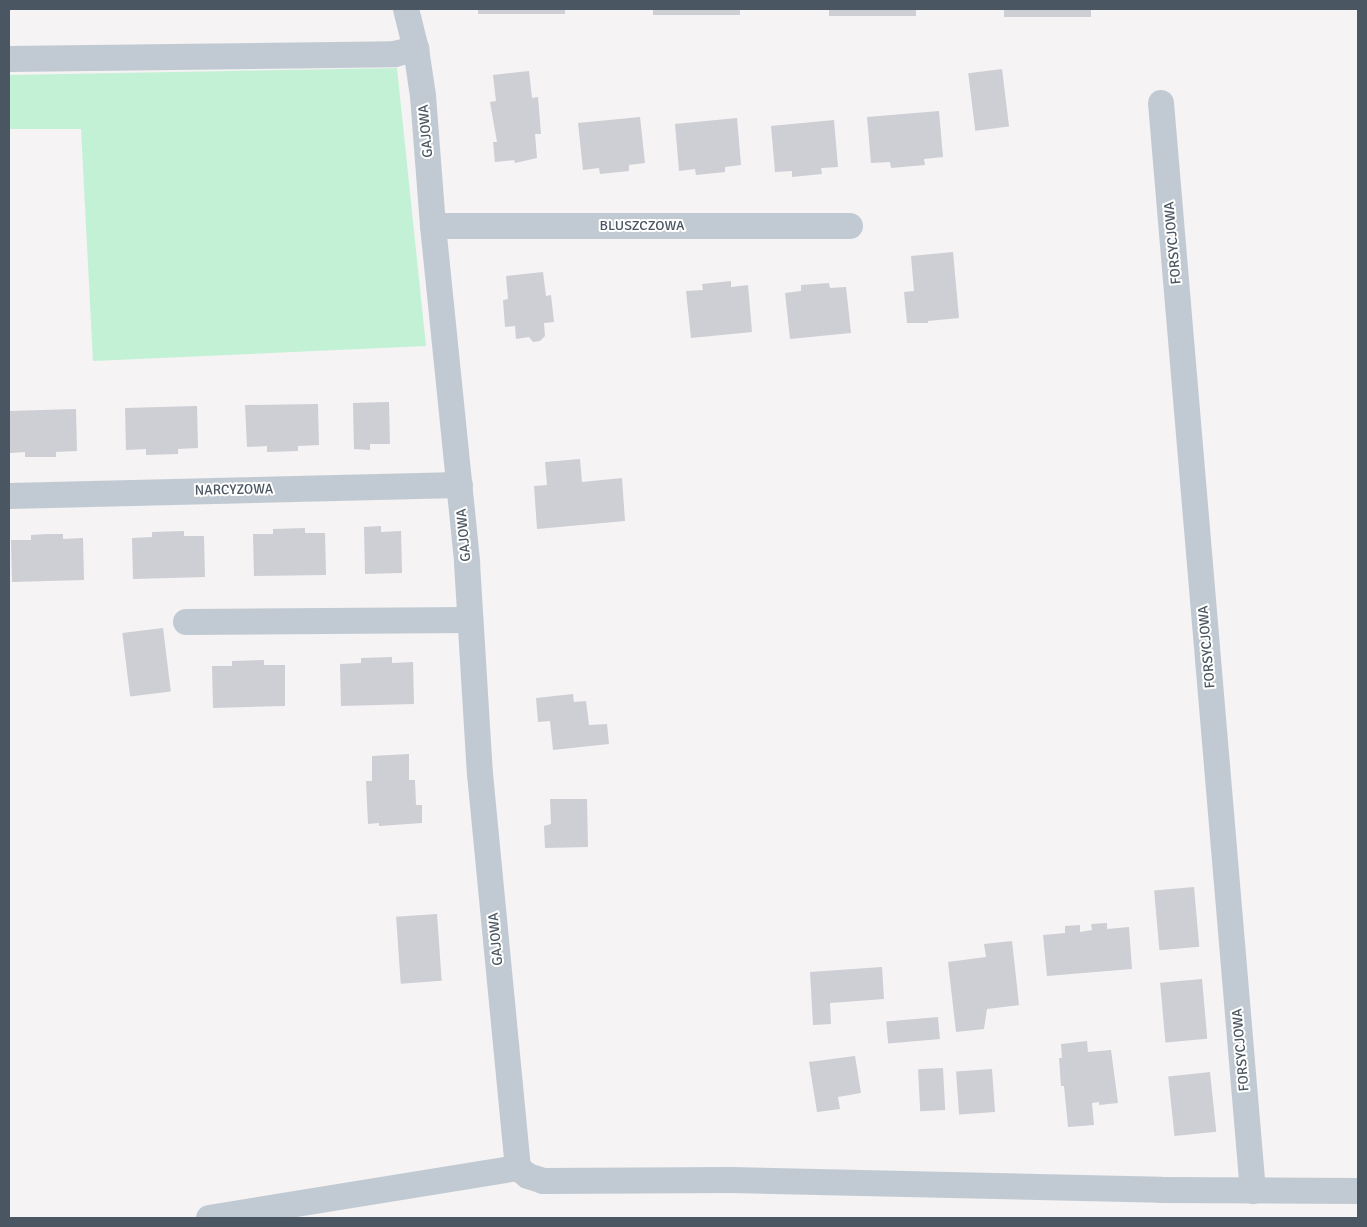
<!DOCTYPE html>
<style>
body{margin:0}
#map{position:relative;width:1367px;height:1227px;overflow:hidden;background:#f5f3f3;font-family:Signika,sans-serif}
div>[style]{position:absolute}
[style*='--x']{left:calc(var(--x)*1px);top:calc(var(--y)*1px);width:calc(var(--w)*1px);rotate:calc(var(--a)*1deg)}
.green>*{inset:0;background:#c3f1d5}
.building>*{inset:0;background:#cdcfd5;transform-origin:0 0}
.street>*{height:26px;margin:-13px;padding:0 13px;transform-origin:13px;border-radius:13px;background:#c1cad2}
span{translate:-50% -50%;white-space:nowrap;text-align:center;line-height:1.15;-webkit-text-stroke:4px #fff;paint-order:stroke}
.street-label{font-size:14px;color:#4a5661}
.frame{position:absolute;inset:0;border:10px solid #4a5661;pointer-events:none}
</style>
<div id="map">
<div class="green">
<i style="clip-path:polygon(397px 68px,426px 346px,93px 361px,81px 129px,9px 129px,9px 75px)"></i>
</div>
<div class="building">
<i style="left:478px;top:9px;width:87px;height:5px"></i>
<i style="left:653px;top:9px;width:87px;height:6px"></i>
<i style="left:829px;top:9px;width:87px;height:7px"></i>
<i style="left:1004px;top:9px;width:87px;height:8px"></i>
<i style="left:1002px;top:69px;width:58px;height:34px;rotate:83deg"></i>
<i style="clip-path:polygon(529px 71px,532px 98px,538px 97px,541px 134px,535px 134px,537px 158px,515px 163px,514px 160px,495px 162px,493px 142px,497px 142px,490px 102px,496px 101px,493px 75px)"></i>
<i style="clip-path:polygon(939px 111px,943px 157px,924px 159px,925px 165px,891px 168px,890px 162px,871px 163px,867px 117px)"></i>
<i style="clip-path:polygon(640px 117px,645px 163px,629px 165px,629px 171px,600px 174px,599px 168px,583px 170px,578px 123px)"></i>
<i style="clip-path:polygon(737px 118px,741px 165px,725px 167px,725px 172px,696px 175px,695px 169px,679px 171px,675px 124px)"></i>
<i style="clip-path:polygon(834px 120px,838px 167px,821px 168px,822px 174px,792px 177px,792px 171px,775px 172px,771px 126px)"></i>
<i style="clip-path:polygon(953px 252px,959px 318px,928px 321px,928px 323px,907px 323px,904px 292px,914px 291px,911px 256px)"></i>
<i style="clip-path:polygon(543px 272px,546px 296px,551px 295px,554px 322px,544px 323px,545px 336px,540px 341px,533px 342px,529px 337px,516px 339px,515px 326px,505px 327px,503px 300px,508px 299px,506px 276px)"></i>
<i style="clip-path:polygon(731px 281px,731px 287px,748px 285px,752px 332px,691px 338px,686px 291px,703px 290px,702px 284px)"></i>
<i style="clip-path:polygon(829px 283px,830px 288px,846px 287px,851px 333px,790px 339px,785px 293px,801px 291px,801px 285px)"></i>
<i style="clip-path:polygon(389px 402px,390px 444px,370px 444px,370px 450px,354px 449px,353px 403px)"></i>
<i style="clip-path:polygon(318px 404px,319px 445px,298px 446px,298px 451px,267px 452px,267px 446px,247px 447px,245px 405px)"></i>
<i style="clip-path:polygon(197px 406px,198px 448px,178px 449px,178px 454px,146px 455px,146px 449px,126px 450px,125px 408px)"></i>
<i style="clip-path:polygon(76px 409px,77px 451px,56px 452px,56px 457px,25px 457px,25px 452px,9px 453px,9px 411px)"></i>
<i style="clip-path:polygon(580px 459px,582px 482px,622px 478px,625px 521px,537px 529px,534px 486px,547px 485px,545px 462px)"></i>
<i style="clip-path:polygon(381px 526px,381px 532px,401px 531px,402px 573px,365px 574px,364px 527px)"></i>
<i style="clip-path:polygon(305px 528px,305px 533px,325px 533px,326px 575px,254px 576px,253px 534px,273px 534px,273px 529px)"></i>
<i style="clip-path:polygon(184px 531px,184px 536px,204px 536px,205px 577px,133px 579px,132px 538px,152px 537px,152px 532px)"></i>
<i style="clip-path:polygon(47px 534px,63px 534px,63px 539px,83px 538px,84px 580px,12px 582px,11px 540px,31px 540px,31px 535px)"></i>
<i style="left:163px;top:628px;width:64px;height:41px;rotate:83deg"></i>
<i style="clip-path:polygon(392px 657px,392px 663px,413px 662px,414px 704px,341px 706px,340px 664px,361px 663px,361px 658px)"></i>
<i style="clip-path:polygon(264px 660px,264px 665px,285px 665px,285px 706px,213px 708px,212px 666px,232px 666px,232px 661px)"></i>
<i style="clip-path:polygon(573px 694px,574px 702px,586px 701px,589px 725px,607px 724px,609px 744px,553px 750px,550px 721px,538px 722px,536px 698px)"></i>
<i style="clip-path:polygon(409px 754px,409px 780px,415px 780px,416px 805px,422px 805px,422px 823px,379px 826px,379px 823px,368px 824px,366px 781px,372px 781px,372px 756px)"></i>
<i style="clip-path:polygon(550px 799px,587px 799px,588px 847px,545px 848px,544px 826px,551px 824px)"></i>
<i style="left:1194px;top:887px;width:60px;height:40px;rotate:85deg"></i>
<i style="left:437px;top:914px;width:67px;height:41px;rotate:86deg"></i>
<i style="clip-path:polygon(1107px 923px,1107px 929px,1129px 927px,1132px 969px,1047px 976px,1043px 935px,1065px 933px,1065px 926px,1080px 925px,1080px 932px,1092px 930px,1091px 924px)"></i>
<i style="clip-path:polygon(1012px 941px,1019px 1005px,987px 1009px,984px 1029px,956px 1032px,948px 962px,986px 957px,984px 944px)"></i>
<i style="clip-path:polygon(882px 967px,884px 999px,830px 1003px,831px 1024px,813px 1025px,810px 972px)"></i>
<i style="left:1202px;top:979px;width:60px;height:42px;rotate:85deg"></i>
<i style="left:938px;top:1017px;width:22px;height:52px;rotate:85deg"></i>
<i style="clip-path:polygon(1087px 1041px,1088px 1052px,1111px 1050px,1118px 1103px,1099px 1105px,1099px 1102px,1092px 1103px,1094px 1125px,1068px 1127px,1064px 1086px,1061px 1086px,1059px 1058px,1062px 1058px,1061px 1044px)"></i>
<i style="clip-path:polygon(855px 1056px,861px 1093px,838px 1097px,840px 1109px,817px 1112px,809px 1062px)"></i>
<i style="left:943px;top:1068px;width:42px;height:25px;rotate:87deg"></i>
<i style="left:992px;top:1069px;width:43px;height:36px;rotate:86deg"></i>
<i style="left:1210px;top:1072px;width:60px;height:42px;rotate:84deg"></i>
</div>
<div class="street">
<i style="--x:406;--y:9;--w:41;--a:76"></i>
<i style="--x:416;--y:49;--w:48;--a:81.5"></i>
<i style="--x:423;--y:96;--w:130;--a:85.6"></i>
<i style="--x:433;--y:226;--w:339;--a:84.2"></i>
<i style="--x:467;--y:563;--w:211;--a:86.5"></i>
<i style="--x:480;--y:774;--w:396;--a:84.5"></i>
<i style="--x:9;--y:59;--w:385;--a:-0.7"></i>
<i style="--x:394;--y:54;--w:23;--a:-13"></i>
<i style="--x:1161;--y:103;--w:1092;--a:85.17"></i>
<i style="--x:433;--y:226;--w:417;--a:0"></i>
<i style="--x:9;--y:496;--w:451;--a:-1.4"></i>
<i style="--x:186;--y:622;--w:284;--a:-0.4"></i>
<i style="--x:209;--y:1218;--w:313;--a:-9.2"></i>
<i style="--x:518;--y:1168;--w:13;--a:39"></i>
<i style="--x:528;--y:1176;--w:16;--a:18"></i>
<i style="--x:543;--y:1181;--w:188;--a:-0.3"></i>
<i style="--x:731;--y:1180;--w:430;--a:1.3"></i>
<i style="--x:1161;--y:1190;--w:197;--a:0.3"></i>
</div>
<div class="street-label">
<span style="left:426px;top:131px;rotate:-95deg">GAJOWA</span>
<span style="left:642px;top:226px">BLUSZCZOWA</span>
<span style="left:1173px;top:243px;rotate:-95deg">FORSYCJOWA</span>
<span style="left:234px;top:490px;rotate:-1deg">NARCYZOWA</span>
<span style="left:464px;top:535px;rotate:-95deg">GAJOWA</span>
<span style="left:1207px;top:647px;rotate:-95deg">FORSYCJOWA</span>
<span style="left:496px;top:939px;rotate:-95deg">GAJOWA</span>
<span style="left:1241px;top:1050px;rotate:-95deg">FORSYCJOWA</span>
</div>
<div class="frame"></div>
</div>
